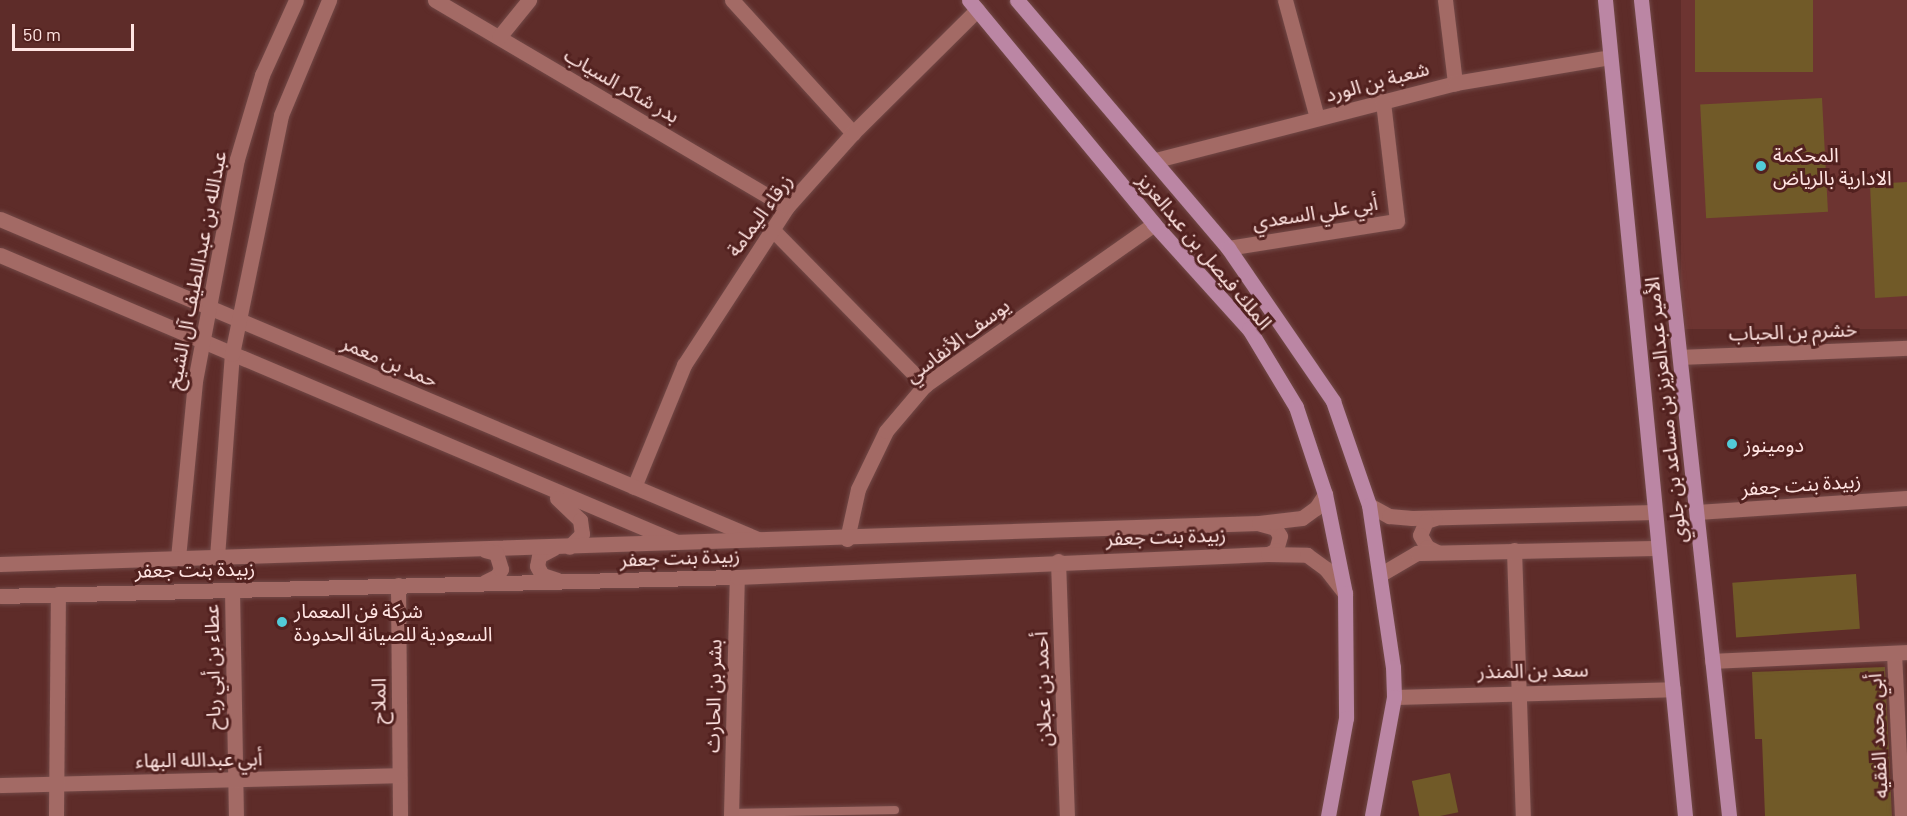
<!DOCTYPE html>
<meta charset="utf-8">
<style>
body{margin:0}
#map{position:relative;width:1907px;height:816px;overflow:hidden;background:#5e2c29;font-family:Barlow,"Noto Sans Arabic",sans-serif}
div>[style]{position:absolute}
[style*='--x']{left:calc(var(--x)*1px);top:calc(var(--y)*1px);width:calc(var(--w)*1px);rotate:calc(var(--a)*1deg)}
.built>*{inset:0;background:#6d3431;transform-origin:0 0}
.building>*{inset:0;background:#715a28;transform-origin:0 0}
.roads{filter:drop-shadow(0 0 2px #724947) drop-shadow(0 0 2px #724947)}
.lane>*{height:8px;margin:-4px;padding:0 4px;transform-origin:4px;border-radius:4px;background:#a36a65}
.street>*{height:15px;margin:-7.5px;padding:0 7.5px;transform-origin:7.5px;border-radius:7.5px;background:#a36a65}
.secondary>*{height:15px;margin:-7.5px;padding:0 7.5px;transform-origin:7.5px;border-radius:7.5px;background:#a36a65}
.primary>*{height:15px;margin:-7.5px;padding:0 7.5px;transform-origin:7.5px;border-radius:7.5px;background:#bb86a4}
.dots>*{width:16px;height:16px;translate:-50% -50%;box-sizing:border-box;border:3px solid #52211f;border-radius:50%}
span{translate:-50% -50%;white-space:nowrap;text-align:center;line-height:1.15;-webkit-text-stroke:6px #52211f;paint-order:stroke}
.street-label{font-size:20px;color:#ffe4e2}
.poi-label{font-size:20px;color:#ffe4e2}
.left{translate:0 -50%;text-align:left}
.scale{position:absolute;left:12px;top:24px;width:122px;height:27px;box-sizing:border-box;border:3px solid #ffe4e2;border-top:0;padding-left:8px;font-size:18px;line-height:21px;white-space:nowrap;color:#ffe4e2;-webkit-text-stroke:4px #52211f;paint-order:stroke}
</style>
<div id="map">
<div class="built">
<i style="left:1681px;top:0;width:226px;height:329px"></i>
</div>
<div class="building">
<i style="left:1695px;top:0;width:118px;height:72px"></i>
<i style="left:1822px;top:98px;width:114px;height:122px;rotate:87deg"></i>
<i style="clip-path:polygon(1907px 182px,1907px 296px,1875px 298px,1870px 184px)"></i>
<i style="left:1856px;top:574px;width:55px;height:124px;rotate:86deg"></i>
<i style="clip-path:polygon(1885px 667px,1892px 816px,1765px 816px,1762px 739px,1755px 739px,1752px 672px)"></i>
<i style="left:1450px;top:773px;width:40px;height:39px;rotate:78deg"></i>
</div>
<div class="roads">
<div class="lane">
<i style="--x:731;--y:813;--w:164;--a:-1"></i>
</div>
<div class="street">
<i style="--x:435;--y:0;--w:408;--a:30.5"></i>
<i style="--x:732;--y:0;--w:180;--a:47.7"></i>
<i style="--x:1285;--y:0;--w:122;--a:74.8"></i>
<i style="--x:1445;--y:0;--w:84;--a:83.1"></i>
<i style="--x:499;--y:37;--w:48;--a:-51"></i>
<i style="--x:1156;--y:160;--w:309;--a:-14.4"></i>
<i style="--x:1455;--y:83;--w:157;--a:-9.5"></i>
<i style="--x:772;--y:229;--w:219;--a:45.6"></i>
<i style="--x:1228;--y:248;--w:171;--a:-9.1"></i>
<i style="--x:1397;--y:221;--w:121;--a:-96.7"></i>
<i style="--x:1680;--y:357;--w:227;--a:-2.3"></i>
<i style="--x:634;--y:487;--w:132;--a:-67.7"></i>
<i style="--x:684;--y:365;--w:189;--a:-56.9"></i>
<i style="--x:787;--y:207;--w:99;--a:-48.3"></i>
<i style="--x:853;--y:133;--w:175;--a:-44.8"></i>
<i style="--x:1697;--y:512;--w:210;--a:-3.8"></i>
<i style="--x:847;--y:539;--w:51;--a:-77.6"></i>
<i style="--x:858;--y:489;--w:64;--a:-64.2"></i>
<i style="--x:886;--y:431;--w:60;--a:-49.7"></i>
<i style="--x:925;--y:385;--w:280;--a:-35.1"></i>
<i style="--x:1514;--y:550;--w:266;--a:88.1"></i>
<i style="--x:1058;--y:561;--w:255;--a:88"></i>
<i style="--x:398;--y:585;--w:231;--a:89.5"></i>
<i style="--x:232;--y:590;--w:226;--a:89"></i>
<i style="--x:1894;--y:653;--w:163;--a:87.2"></i>
<i style="--x:1712;--y:661;--w:195;--a:-2.6"></i>
<i style="--x:1394;--y:697;--w:279;--a:-1.6"></i>
<i style="--x:0;--y:785;--w:399;--a:-1.4"></i>
<i style="--x:56;--y:816;--w:222;--a:-89.5"></i>
<i style="--x:731;--y:816;--w:239;--a:-88.6"></i>
</div>
<div class="secondary">
<i style="--x:0;--y:219;--w:823;--a:22.89"></i>
<i style="--x:0;--y:255;--w:735;--a:22.97"></i>
<i style="--x:557;--y:498;--w:32;--a:44"></i>
<i style="--x:580;--y:520;--w:14;--a:82"></i>
<i style="--x:582;--y:534;--w:18;--a:135"></i>
<i style="--x:1369;--y:505;--w:23;--a:29"></i>
<i style="--x:1389;--y:516;--w:23;--a:5"></i>
<i style="--x:1412;--y:518;--w:243;--a:-1.4"></i>
<i style="--x:1435;--y:518;--w:9;--a:162"></i>
<i style="--x:1426;--y:521;--w:15;--a:113"></i>
<i style="--x:1420;--y:535;--w:14;--a:60"></i>
<i style="--x:1427;--y:547;--w:11;--a:27"></i>
<i style="--x:1261;--y:524;--w:15;--a:16"></i>
<i style="--x:1275;--y:528;--w:9;--a:58"></i>
<i style="--x:1280;--y:536;--w:15;--a:106"></i>
<i style="--x:1276;--y:550;--w:9;--a:153"></i>
<i style="--x:554;--y:548;--w:17;--a:152"></i>
<i style="--x:539;--y:556;--w:10;--a:101"></i>
<i style="--x:537;--y:566;--w:10;--a:61"></i>
<i style="--x:542;--y:575;--w:16;--a:18"></i>
<i style="--x:217;--y:557;--w:204;--a:-85.8"></i>
<i style="--x:232;--y:354;--w:244;--a:-78.4"></i>
<i style="--x:281;--y:115;--w:125;--a:-67.3"></i>
<i style="--x:178;--y:558;--w:178;--a:-84.5"></i>
<i style="--x:195;--y:381;--w:226;--a:-79.3"></i>
<i style="--x:237;--y:159;--w:88;--a:-73.4"></i>
<i style="--x:262;--y:75;--w:82;--a:-65.6"></i>
<i style="--x:0;--y:564;--w:1260;--a:-1.87"></i>
<i style="--x:1259;--y:523;--w:43;--a:-6.6"></i>
<i style="--x:1302;--y:518;--w:17;--a:-36"></i>
<i style="--x:1316;--y:508;--w:17;--a:-57"></i>
<i style="--x:1381;--y:574;--w:42;--a:-30.3"></i>
<i style="--x:1417;--y:553;--w:241;--a:-1.2"></i>
<i style="--x:485;--y:582;--w:13;--a:-27"></i>
<i style="--x:497;--y:576;--w:8;--a:-60"></i>
<i style="--x:501;--y:569;--w:17;--a:-107"></i>
<i style="--x:496;--y:553;--w:11;--a:-165"></i>
<i style="--x:0;--y:596;--w:737;--a:-1.48"></i>
<i style="--x:737;--y:577;--w:531;--a:-2.48"></i>
<i style="--x:1268;--y:554;--w:39;--a:1"></i>
<i style="--x:1307;--y:555;--w:24;--a:36"></i>
<i style="--x:1326;--y:569;--w:31;--a:52"></i>
</div>
<div class="primary">
<i style="--x:969;--y:0;--w:291;--a:50.4"></i>
<i style="--x:1154;--y:224;--w:142;--a:47.9"></i>
<i style="--x:1249;--y:329;--w:91;--a:58.9"></i>
<i style="--x:1296;--y:407;--w:92;--a:71.6"></i>
<i style="--x:1325;--y:494;--w:101;--a:78.6"></i>
<i style="--x:1345;--y:593;--w:125;--a:89.5"></i>
<i style="--x:1346;--y:718;--w:100;--a:100.4"></i>
<i style="--x:1017;--y:0;--w:326;--a:49.6"></i>
<i style="--x:1228;--y:248;--w:186;--a:55.5"></i>
<i style="--x:1333;--y:401;--w:110;--a:70.9"></i>
<i style="--x:1369;--y:505;--w:164;--a:81.6"></i>
<i style="--x:1393;--y:667;--w:30;--a:88"></i>
<i style="--x:1394;--y:697;--w:121;--a:100.5"></i>
<i style="--x:1605;--y:0;--w:820;--a:84.4"></i>
<i style="--x:1641;--y:0;--w:821;--a:83.84"></i>
</div>
</div>
<div class="dots">
<i style="left:1761px;top:166px;background:#52cbd8"></i>
<i style="left:1732px;top:444px;background:#52cbd8"></i>
<i style="left:282px;top:622px;background:#52cbd8"></i>
</div>
<div class="street-label">
<span style="left:1377px;top:81px;rotate:-15deg">شعبة بن الورد</span>
<span style="left:622px;top:85px;rotate:30deg">بدر شاكر السياب</span>
<span style="left:1315px;top:212px;rotate:-9deg">أبي علي السعدي</span>
<span style="left:759px;top:215px;rotate:-54deg">زرقاء اليمامة</span>
<span style="left:1205px;top:251px;rotate:50deg">الملك فيصل بن عبدالعزيز</span>
<span style="left:196px;top:270px;rotate:-79deg">عبدالله بن عبداللطيف آل الشيخ</span>
<span style="left:1793px;top:331px;rotate:-2deg">خشرم بن الحباب</span>
<span style="left:957px;top:340px;rotate:-37deg">يوسف الأنفاسي</span>
<span style="left:390px;top:361px;rotate:23deg">حمد بن معمر</span>
<span style="left:1665px;top:410px;rotate:-96deg">الأمير عبدالعزيز بن مساعد بن جلوي</span>
<span style="left:1801px;top:484px;rotate:-4deg">زبيدة بنت جعفر</span>
<span style="left:1166px;top:536px;rotate:-2deg">زبيدة بنت جعفر</span>
<span style="left:680px;top:557px;rotate:-2deg">زبيدة بنت جعفر</span>
<span style="left:195px;top:569px;rotate:-1deg">زبيدة بنت جعفر</span>
<span style="left:212px;top:667px;rotate:-91deg">عطاء بن أبي رباح</span>
<span style="left:1533px;top:670px;rotate:-1deg">سعد بن المنذر</span>
<span style="left:1042px;top:689px;rotate:-92deg">أحمد بن عجلان</span>
<span style="left:713px;top:696px;rotate:-89deg">بشر بن الحارث</span>
<span style="left:378px;top:701px;rotate:-90deg">الملاح</span>
<span style="left:1877px;top:736px;rotate:-93deg">أبي محمد الفقيه</span>
<span style="left:199px;top:759px;rotate:-1deg">أبي عبدالله البهاء</span>
</div>
<div class="poi-label">
<span class="left" style="left:1773px;top:166px">المحكمة<br>الادارية بالرياض</span>
<span class="left" style="left:1744px;top:444px">دومينوز</span>
<span class="left" style="left:294px;top:622px">شركة فن المعمار<br>السعودية للصيانة الحدودة</span>
</div>
<div class="scale">50 m</div>
</div>
